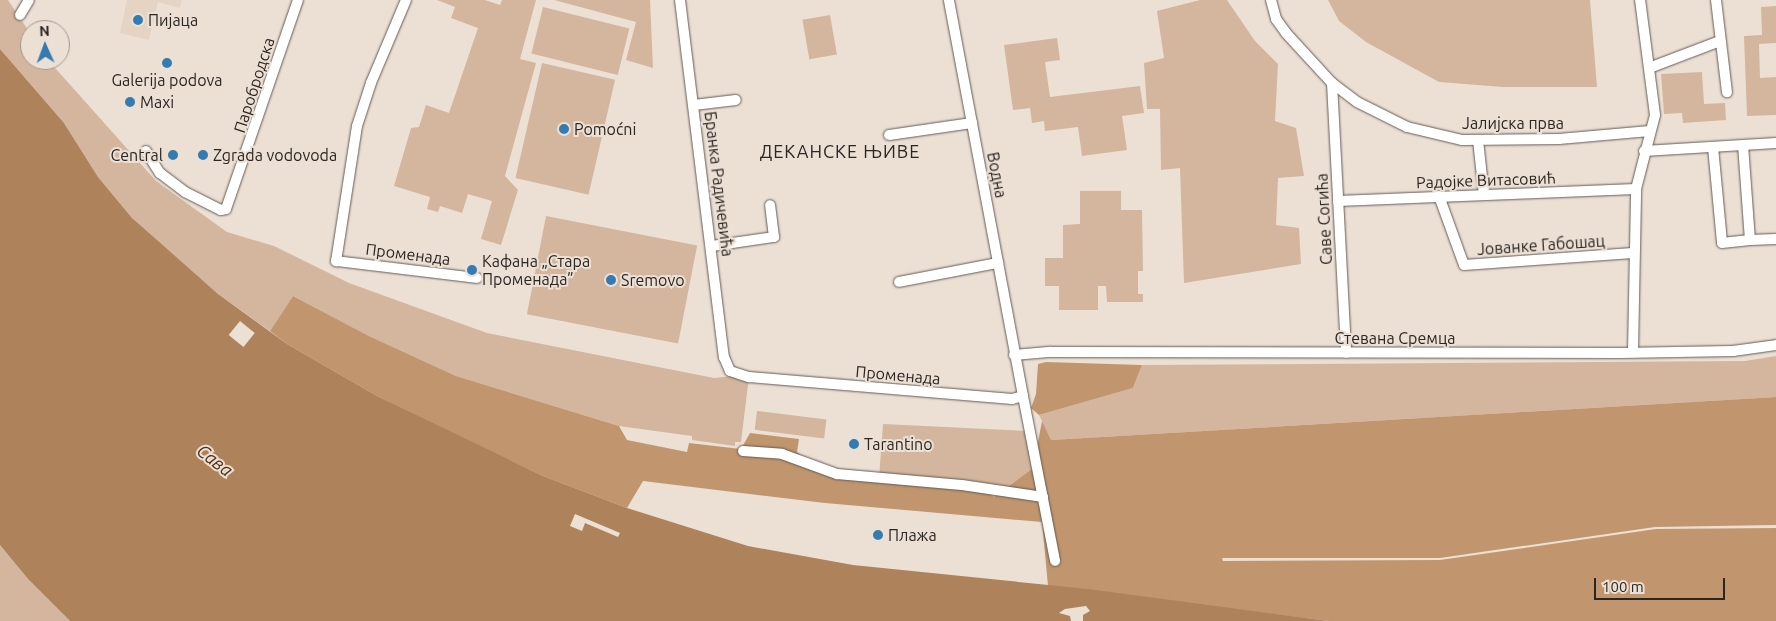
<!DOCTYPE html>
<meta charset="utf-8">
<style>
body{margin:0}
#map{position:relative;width:1776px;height:621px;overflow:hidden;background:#ece0d5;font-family:Ubuntu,sans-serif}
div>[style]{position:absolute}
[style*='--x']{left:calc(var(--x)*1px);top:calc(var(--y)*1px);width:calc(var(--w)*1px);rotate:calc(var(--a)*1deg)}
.built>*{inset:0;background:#e5d3c4}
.green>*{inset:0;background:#d3b69d;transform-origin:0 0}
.forest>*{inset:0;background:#c1966e}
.water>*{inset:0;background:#ae835c}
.pier>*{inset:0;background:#ece0d5;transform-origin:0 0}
.roads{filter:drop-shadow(0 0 1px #655b52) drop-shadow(0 0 1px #655b52)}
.minor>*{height:10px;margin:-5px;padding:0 5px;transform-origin:5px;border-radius:5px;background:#fff}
.dots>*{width:14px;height:14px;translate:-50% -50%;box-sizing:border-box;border:2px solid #ece0d5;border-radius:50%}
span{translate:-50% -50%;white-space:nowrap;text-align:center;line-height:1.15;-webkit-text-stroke:4px #ece0d5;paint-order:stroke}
.poi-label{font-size:16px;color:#2a2622}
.left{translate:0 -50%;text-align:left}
.right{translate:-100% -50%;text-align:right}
.street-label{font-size:16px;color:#2a2622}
.neighbourhood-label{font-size:18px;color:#2a2622;letter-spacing:1px}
.water-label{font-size:18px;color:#4f3011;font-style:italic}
.north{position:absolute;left:20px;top:20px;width:50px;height:50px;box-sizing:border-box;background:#ece0d5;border:1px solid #9e968d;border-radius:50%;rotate:358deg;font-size:14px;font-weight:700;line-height:20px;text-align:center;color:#2a2622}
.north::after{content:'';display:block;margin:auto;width:18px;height:22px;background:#337bb0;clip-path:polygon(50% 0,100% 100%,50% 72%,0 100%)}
.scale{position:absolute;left:1594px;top:578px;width:131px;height:22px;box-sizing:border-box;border:2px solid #2a2622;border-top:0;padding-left:6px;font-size:15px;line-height:18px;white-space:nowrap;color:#2a2622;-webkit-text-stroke:4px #ece0d5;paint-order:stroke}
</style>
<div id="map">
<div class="built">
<i style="clip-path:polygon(127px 0,182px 0,180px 8px,158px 2px,149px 40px,120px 33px)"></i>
</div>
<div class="green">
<i style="clip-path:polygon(0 0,8px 0,30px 33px,30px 60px,48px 60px,156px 181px,227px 232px,274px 246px,349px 283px,487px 333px,714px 378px,744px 375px,749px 377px,741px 442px,735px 442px,735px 446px,692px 440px,692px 436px,619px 426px,456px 376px,369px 336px,293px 296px,270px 331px,218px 294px,163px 247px,132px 218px,98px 177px,64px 123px,0 49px)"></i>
<i style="clip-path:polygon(437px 0,485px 0,500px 5px,502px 0,536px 0,520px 59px,536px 63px,505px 176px,518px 190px,501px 245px,481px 239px,492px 201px,468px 194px,462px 213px,440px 206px,438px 212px,427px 209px,430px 197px,394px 186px,411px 128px,419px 127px,426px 105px,449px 113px,478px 28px,451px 18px,455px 7px)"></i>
<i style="clip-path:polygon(554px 0,650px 0,653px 68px,626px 60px,636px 22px)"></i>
<i style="clip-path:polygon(1200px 0,1227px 0,1255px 41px,1278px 64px,1275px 121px,1296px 128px,1304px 176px,1278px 178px,1276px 225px,1299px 228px,1301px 264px,1184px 283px,1180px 168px,1161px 170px,1160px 109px,1147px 109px,1144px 63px,1164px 58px,1157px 11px)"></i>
<i style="clip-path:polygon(1328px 0,1590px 0,1597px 87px,1503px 87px,1439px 82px,1366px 42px,1339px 21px)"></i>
<i style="clip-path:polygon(1776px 6px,1776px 43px,1759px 44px,1760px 78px,1776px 77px,1776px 115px,1747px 116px,1744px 36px,1762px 35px,1761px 7px)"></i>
<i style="left:543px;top:7px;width:89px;height:48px;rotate:14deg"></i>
<i style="left:830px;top:15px;width:40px;height:28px;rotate:80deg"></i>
<i style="clip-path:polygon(1057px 38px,1060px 60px,1045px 62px,1050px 97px,1140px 86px,1144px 113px,1122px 116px,1127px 150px,1082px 156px,1078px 127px,1045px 131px,1044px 121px,1032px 123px,1030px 108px,1013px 110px,1004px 45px)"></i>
<i style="left:542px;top:63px;width:75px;height:118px;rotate:13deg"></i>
<i style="clip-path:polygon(1702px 72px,1704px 104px,1725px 103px,1726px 120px,1683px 123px,1682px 113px,1664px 114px,1661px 74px)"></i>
<i style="clip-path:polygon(1080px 191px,1121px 191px,1121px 210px,1142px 210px,1143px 271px,1138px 271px,1138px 294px,1143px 294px,1143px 302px,1107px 302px,1106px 286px,1098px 286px,1098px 310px,1059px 310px,1059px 286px,1045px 286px,1045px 258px,1063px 258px,1063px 225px,1080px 224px)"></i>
<i style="left:546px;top:216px;width:154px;height:100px;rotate:11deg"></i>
<i style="clip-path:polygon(1776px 356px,1776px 397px,1051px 440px,1039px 415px,1133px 388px,1142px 365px,1745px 361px)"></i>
<i style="left:757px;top:411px;width:70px;height:19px;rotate:7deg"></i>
<i style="clip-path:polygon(883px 424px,1026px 431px,1033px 468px,994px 497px,983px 489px,879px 478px)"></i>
<i style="clip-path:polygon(0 545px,28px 579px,70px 621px,0 621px)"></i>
</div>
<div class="forest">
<i style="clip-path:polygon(293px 296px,369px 336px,456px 376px,619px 426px,627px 440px,687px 452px,689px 443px,741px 449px,750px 433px,799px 439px,797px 452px,820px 471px,983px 489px,994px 497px,1033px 468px,1042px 421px,1051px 440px,1776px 397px,1776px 525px,1655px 527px,1440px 558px,1222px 558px,1223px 561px,1440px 560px,1656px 529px,1776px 528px,1776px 621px,1329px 621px,1048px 586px,1042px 522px,825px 503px,643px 481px,627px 508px,543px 476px,464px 439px,377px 396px,287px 344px,270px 331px)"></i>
<i style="clip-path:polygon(1046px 362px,1142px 365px,1133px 388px,1039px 415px,1031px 408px,1036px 394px,1038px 364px)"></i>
</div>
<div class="water">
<i style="clip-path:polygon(0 49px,64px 123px,98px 177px,132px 218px,218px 294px,287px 344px,377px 396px,543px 476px,627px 508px,748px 546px,853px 565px,1088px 589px,1329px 621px,70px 621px,28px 579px,0 545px)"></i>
</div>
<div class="pier">
<i style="left:240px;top:321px;width:19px;height:18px;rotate:39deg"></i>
<i style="clip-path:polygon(575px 514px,620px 533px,618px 537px,585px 523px,582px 531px,570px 526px)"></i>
<i style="clip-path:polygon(1086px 606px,1090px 611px,1083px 615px,1083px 621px,1071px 621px,1070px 616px,1059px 613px,1065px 609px)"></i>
</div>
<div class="roads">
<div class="minor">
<i style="--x:406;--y:0;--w:90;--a:112.9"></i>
<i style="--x:371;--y:83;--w:45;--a:108"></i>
<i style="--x:357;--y:126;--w:137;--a:98.8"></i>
<i style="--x:336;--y:261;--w:142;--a:6.9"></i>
<i style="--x:680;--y:0;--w:360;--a:83"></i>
<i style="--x:724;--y:357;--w:15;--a:67"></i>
<i style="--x:730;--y:371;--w:20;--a:18"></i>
<i style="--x:749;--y:377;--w:264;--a:4.8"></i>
<i style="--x:1012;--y:399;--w:11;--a:-15"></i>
<i style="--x:1023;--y:396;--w:403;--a:-100.6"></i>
<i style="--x:1271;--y:0;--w:20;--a:75"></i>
<i style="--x:1276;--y:19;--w:17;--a:54"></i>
<i style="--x:1286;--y:33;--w:68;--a:47.4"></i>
<i style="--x:1332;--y:83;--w:31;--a:37"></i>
<i style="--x:1357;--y:102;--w:56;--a:26.6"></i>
<i style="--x:1407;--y:127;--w:57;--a:13.3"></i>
<i style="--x:1462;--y:140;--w:97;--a:-0.6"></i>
<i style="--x:1559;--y:139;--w:91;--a:-5"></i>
<i style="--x:1716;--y:0;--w:93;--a:83.2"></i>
<i style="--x:20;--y:15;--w:17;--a:-59"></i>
<i style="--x:1649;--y:68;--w:76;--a:-20.8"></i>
<i style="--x:1332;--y:83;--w:270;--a:87"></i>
<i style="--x:694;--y:105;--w:42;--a:-6.8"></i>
<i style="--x:889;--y:135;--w:84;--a:-8.2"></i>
<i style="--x:1478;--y:140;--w:55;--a:83.8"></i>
<i style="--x:1743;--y:145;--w:95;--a:85.8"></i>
<i style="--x:1750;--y:240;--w:26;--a:-2"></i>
<i style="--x:1713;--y:147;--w:96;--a:84.6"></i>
<i style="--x:1722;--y:243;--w:28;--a:-6"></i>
<i style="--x:146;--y:151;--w:26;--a:58"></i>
<i style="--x:160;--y:173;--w:31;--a:37"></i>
<i style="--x:185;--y:192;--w:40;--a:26.6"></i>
<i style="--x:221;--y:210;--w:5;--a:-11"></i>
<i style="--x:226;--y:209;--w:221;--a:-71"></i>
<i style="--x:1644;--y:151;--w:132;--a:-3.5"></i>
<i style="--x:1439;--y:196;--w:73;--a:70.1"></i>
<i style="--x:1464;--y:265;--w:169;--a:-4.1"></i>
<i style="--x:1338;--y:201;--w:298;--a:-2.3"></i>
<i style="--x:712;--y:246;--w:63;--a:-8.3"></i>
<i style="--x:774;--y:237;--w:32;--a:-97"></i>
<i style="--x:899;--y:282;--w:101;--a:-10.9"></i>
<i style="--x:1633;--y:352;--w:163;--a:-88.9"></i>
<i style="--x:1636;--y:189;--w:76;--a:-75.6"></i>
<i style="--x:1655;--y:115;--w:116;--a:-97.4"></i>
<i style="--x:1014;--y:355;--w:37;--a:-5"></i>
<i style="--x:1051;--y:352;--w:570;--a:0.1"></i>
<i style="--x:1621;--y:353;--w:112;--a:-1"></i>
<i style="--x:1733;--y:351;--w:43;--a:-7.9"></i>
<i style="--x:1023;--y:396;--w:168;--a:79"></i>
<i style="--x:743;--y:451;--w:39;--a:4"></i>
<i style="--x:782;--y:454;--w:59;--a:20"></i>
<i style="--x:837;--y:474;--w:125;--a:5"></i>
<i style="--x:962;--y:485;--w:82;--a:8.4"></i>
</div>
</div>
<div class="dots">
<i style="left:138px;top:20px;background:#337bb0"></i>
<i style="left:167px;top:63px;background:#337bb0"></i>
<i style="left:130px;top:102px;background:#337bb0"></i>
<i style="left:564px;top:129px;background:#337bb0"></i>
<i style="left:173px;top:155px;background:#337bb0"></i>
<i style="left:203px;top:155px;background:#337bb0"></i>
<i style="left:472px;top:270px;background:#337bb0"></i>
<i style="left:611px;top:280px;background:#337bb0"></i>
<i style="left:854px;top:444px;background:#337bb0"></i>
<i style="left:878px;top:535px;background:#337bb0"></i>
</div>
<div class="poi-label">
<span class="left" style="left:148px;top:20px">Пијаца</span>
<span style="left:167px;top:80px">Galerija podova</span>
<span class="left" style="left:140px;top:102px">Maxi</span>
<span class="left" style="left:574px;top:129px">Pomoćni</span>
<span class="right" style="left:163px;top:155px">Central</span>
<span class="left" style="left:213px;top:155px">Zgrada vodovoda</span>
<span class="left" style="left:482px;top:270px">Кафана „Стара<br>Променада”</span>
<span class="left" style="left:621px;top:280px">Sremovo</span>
<span class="left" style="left:864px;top:444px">Tarantino</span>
<span class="left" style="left:888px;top:535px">Плажа</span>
</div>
<div class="street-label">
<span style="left:254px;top:85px;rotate:-72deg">Паробродска</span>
<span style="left:1513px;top:123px">Јалијска прва</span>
<span style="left:997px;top:175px;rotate:79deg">Водна</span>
<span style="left:1486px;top:180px;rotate:-2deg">Радојке Витасовић</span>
<span style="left:719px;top:184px;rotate:83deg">Бранка Радичевића</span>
<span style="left:1324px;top:219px;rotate:-93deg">Саве Согића</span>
<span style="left:1541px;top:245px;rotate:-4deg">Јованке Габошац</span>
<span style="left:408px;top:254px;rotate:7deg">Променада</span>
<span style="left:1395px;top:338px">Стевана Сремца</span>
<span style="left:898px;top:375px;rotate:5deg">Променада</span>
</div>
<div class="neighbourhood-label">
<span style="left:840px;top:151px">ДЕКАНСКЕ ЊИВЕ</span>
</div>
<div class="water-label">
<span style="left:215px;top:460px;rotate:38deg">Сава</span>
</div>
<div class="north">N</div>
<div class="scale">100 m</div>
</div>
